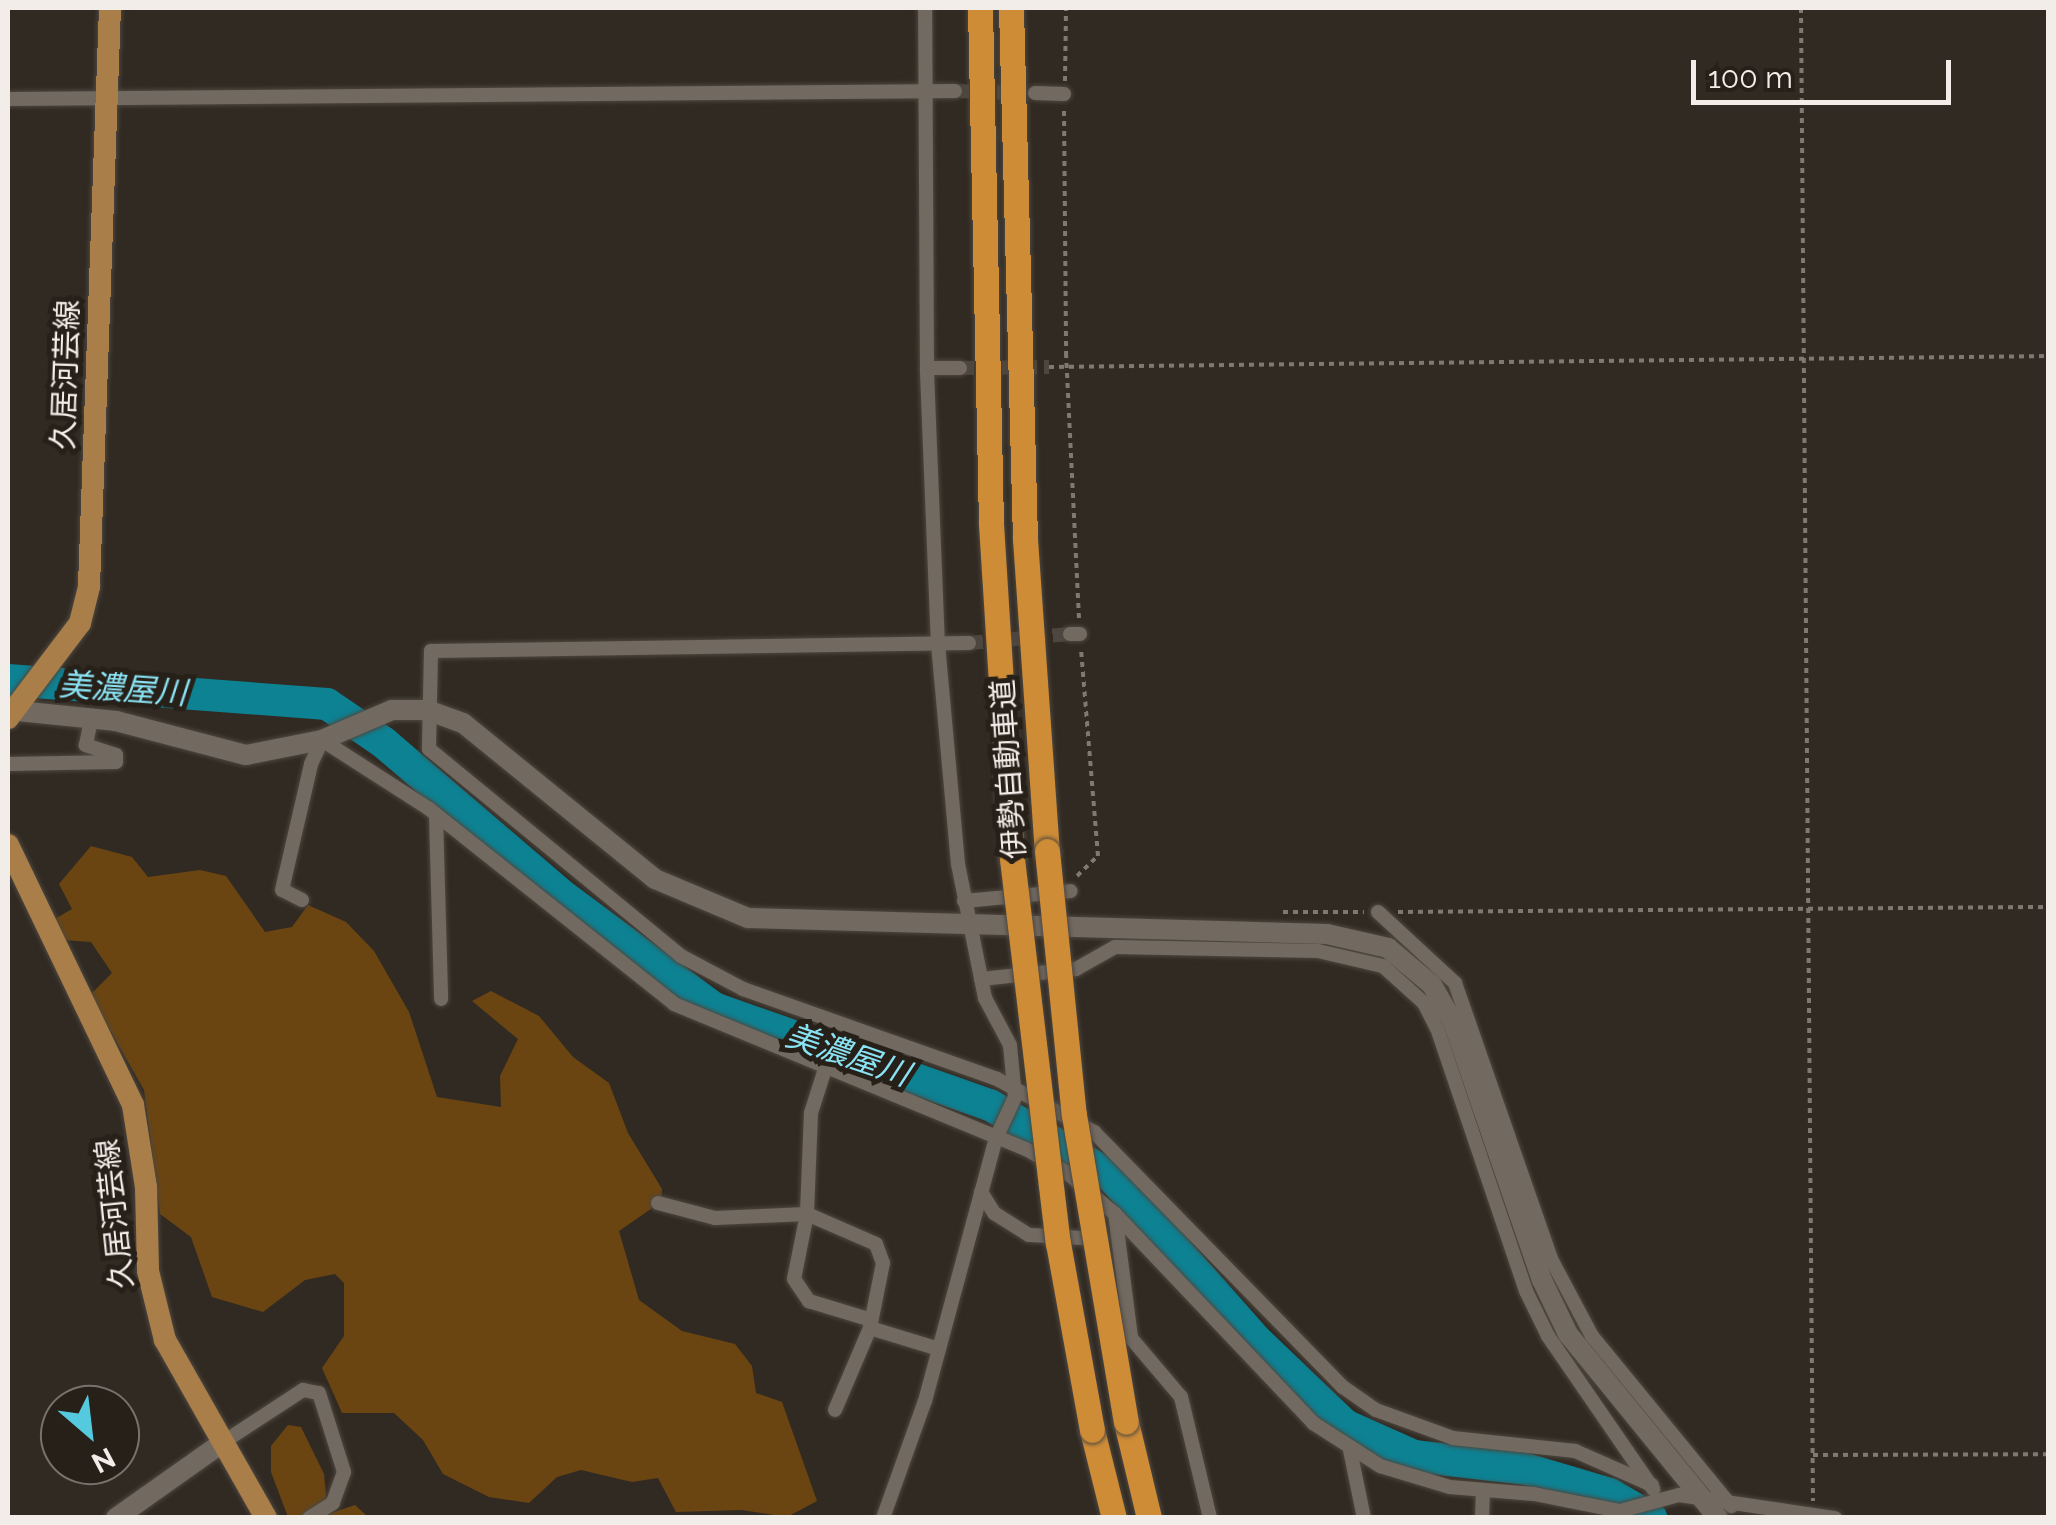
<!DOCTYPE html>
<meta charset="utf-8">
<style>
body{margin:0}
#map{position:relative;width:2056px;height:1525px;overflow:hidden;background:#312a22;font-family:Raleway,"Noto Sans JP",sans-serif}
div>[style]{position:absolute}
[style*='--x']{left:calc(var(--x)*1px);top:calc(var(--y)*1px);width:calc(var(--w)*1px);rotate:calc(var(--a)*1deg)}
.green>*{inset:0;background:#6b4511}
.river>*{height:32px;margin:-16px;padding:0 16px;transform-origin:16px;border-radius:16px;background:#0d8293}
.street-tunnel>*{height:14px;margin-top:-7px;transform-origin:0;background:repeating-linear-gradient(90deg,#4e4740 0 14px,transparent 0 21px)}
.path>*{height:4px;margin-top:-2px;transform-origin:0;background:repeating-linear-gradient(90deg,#7f7972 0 5px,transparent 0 10px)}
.roads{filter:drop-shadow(0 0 2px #4d4740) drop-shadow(0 0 2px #4d4740)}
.street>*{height:14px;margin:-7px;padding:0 7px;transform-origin:7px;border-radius:7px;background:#726a61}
.secondary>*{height:20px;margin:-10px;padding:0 10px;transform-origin:10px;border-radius:10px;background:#726a61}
.primary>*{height:22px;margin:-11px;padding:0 11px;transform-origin:11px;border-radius:11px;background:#a97e48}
.highway>*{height:25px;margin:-12.5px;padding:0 12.5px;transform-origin:12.5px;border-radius:12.5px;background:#ce8c37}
.bridges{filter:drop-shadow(0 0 2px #4d4740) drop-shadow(0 0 2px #4d4740)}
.highway-bridge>*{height:25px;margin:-12.5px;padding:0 12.5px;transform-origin:12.5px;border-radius:12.5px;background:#ce8c37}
span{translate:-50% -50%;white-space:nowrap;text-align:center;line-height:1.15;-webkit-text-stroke:10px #272019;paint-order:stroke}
.street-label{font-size:30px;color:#f2ede8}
.water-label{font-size:32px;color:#8ae3f4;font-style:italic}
.frame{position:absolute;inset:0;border:10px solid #f2ede8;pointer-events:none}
.north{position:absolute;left:40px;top:1385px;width:100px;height:100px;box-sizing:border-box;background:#272019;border:2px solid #78726c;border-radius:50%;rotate:152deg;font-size:28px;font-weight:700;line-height:40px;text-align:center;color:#f2ede8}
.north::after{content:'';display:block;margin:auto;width:35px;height:45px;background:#55cadf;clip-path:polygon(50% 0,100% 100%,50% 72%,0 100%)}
.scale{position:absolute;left:1691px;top:60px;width:260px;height:45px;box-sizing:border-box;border:5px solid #f2ede8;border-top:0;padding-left:12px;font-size:30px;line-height:35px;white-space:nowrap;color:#f2ede8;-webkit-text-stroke:8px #272019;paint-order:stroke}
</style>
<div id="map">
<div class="green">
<i style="clip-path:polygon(91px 846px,132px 857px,148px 877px,200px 870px,226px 876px,265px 932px,292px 927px,308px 905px,346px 922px,374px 951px,409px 1012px,437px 1097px,501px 1107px,500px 1076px,518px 1039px,472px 1001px,491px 991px,539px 1016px,573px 1057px,609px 1083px,628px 1133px,662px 1189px,661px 1202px,619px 1231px,639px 1300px,682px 1331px,735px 1344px,752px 1366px,756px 1393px,782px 1402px,817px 1501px,787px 1517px,742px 1510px,676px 1512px,658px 1478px,632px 1482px,581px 1470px,557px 1477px,529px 1503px,489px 1497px,443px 1474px,423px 1440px,394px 1413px,342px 1413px,322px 1368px,344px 1336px,344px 1283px,335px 1274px,305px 1280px,263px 1312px,212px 1297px,191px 1237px,160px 1214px,144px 1090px,90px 995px,112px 973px,91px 942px,63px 940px,53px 920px,72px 909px,59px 884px)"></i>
<i style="clip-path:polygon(288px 1425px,301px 1427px,324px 1474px,328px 1514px,355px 1505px,368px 1517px,288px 1517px,271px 1472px,271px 1446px)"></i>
</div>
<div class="river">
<i style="--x:8;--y:680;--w:320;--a:4.3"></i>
<i style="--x:327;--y:704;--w:68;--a:34.2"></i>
<i style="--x:383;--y:742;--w:232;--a:40.6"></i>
<i style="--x:559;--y:893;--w:193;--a:36.6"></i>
<i style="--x:714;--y:1008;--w:293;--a:19.4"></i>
<i style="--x:990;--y:1105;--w:140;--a:30.4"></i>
<i style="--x:1111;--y:1176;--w:222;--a:48.5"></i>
<i style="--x:1258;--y:1342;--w:120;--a:43.7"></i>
<i style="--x:1345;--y:1425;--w:76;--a:24.2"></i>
<i style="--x:1414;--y:1456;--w:113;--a:6.6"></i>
<i style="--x:1526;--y:1469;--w:88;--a:16.6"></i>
<i style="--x:1610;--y:1494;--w:48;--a:30.3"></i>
</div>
<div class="street-tunnel">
<i style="--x:955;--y:91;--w:64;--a:1.8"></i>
<i style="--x:960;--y:368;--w:89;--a:-0.6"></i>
<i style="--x:969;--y:643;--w:101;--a:-5.1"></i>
</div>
<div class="path">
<i style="--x:1801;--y:8;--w:1493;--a:89.54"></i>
<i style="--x:1065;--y:81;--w:73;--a:-89.2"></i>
<i style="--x:1064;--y:111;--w:242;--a:89.5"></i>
<i style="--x:1066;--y:353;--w:268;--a:87.2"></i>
<i style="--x:1049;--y:367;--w:999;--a:-0.63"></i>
<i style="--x:1077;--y:876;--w:29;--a:-44"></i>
<i style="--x:1098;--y:856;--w:207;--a:-94.7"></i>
<i style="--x:1283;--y:912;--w:81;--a:0"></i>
<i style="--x:1398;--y:912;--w:650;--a:-0.44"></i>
<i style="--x:1813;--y:1455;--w:235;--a:-0.2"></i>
</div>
<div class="roads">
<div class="street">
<i style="--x:1035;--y:93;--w:29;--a:2"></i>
<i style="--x:8;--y:99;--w:947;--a:-0.48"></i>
<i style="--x:927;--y:368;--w:33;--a:0"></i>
<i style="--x:1070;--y:634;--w:10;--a:0"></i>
<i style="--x:969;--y:643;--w:538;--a:179.15"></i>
<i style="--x:431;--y:651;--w:98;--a:91.2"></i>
<i style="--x:429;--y:749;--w:326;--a:39.4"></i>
<i style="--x:681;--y:956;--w:70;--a:28"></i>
<i style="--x:743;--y:989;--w:269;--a:19.5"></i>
<i style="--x:997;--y:1079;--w:111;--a:28.7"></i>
<i style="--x:1094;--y:1132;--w:356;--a:45.7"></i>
<i style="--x:1343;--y:1387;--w:40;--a:34.9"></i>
<i style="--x:1376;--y:1410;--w:82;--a:20"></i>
<i style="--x:1453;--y:1438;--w:123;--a:6.1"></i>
<i style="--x:1575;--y:1451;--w:84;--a:23.8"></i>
<i style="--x:8;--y:764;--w:108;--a:-1.1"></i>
<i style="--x:116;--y:762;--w:7;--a:-90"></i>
<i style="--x:116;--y:755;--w:32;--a:-162"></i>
<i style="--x:86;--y:745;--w:26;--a:-79"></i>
<i style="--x:436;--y:815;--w:184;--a:88.4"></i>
<i style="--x:302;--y:900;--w:22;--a:-153"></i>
<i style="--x:282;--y:890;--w:129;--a:-77"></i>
<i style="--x:311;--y:764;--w:26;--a:-65"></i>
<i style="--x:322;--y:740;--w:126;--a:32.7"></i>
<i style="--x:428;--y:808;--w:315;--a:38.5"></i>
<i style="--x:674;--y:1004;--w:381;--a:22.4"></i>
<i style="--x:1026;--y:1149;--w:46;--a:29.9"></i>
<i style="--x:1066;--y:1172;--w:65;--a:40.6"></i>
<i style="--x:1115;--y:1214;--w:288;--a:46.5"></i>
<i style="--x:1313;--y:1423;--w:80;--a:32.7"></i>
<i style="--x:1380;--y:1466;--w:73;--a:16.7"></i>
<i style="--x:1450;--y:1487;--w:84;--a:4.8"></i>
<i style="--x:1534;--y:1494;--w:88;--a:11.2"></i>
<i style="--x:1620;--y:1511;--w:61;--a:-15.2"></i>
<i style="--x:1679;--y:1495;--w:158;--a:8.4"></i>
<i style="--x:964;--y:901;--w:107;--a:-5.3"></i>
<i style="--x:1378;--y:912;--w:105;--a:42.7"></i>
<i style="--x:1455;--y:983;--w:292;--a:70.8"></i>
<i style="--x:1551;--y:1259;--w:87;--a:62"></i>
<i style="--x:1592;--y:1336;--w:220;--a:50.7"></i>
<i style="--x:981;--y:979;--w:96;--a:-6"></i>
<i style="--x:1076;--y:969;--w:45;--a:-29.4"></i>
<i style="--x:1115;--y:947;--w:203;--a:1.1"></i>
<i style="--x:1318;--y:951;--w:67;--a:13"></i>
<i style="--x:1383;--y:966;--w:55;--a:42.1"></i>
<i style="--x:1424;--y:1003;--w:28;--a:63"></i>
<i style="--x:1437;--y:1028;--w:278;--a:71.3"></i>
<i style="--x:1526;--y:1291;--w:50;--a:63.9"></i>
<i style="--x:1548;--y:1336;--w:186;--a:55.5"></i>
<i style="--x:825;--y:1069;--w:46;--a:107.7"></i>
<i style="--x:811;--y:1113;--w:101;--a:92.3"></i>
<i style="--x:807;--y:1214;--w:66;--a:101.3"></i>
<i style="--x:794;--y:1279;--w:27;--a:56"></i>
<i style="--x:809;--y:1301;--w:65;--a:17"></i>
<i style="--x:981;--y:1192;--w:25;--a:58"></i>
<i style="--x:994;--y:1213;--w:41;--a:32.2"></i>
<i style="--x:1029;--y:1235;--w:72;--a:3.2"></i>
<i style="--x:658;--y:1203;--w:59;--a:14.7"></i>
<i style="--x:715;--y:1218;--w:92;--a:-2.5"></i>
<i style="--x:807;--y:1214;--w:75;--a:23.5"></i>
<i style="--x:876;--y:1244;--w:20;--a:70"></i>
<i style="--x:883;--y:1263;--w:66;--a:101.3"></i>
<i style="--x:870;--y:1328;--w:89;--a:113.1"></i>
<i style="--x:1115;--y:1214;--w:125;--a:82.6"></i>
<i style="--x:1131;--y:1338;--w:77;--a:49.7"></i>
<i style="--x:1181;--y:1397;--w:124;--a:76.5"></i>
<i style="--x:870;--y:1328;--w:72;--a:16.9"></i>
<i style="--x:222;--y:1443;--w:97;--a:-33.2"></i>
<i style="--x:303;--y:1390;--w:16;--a:11"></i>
<i style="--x:319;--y:1393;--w:83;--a:72.4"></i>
<i style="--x:344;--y:1472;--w:33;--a:110"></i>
<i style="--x:333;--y:1503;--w:28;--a:148"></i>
<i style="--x:1350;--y:1450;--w:69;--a:78.4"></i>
<i style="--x:883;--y:1518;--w:124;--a:-70.3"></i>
<i style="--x:925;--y:1401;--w:272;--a:-74.9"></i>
<i style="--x:996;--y:1138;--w:45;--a:-65.1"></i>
<i style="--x:1015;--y:1097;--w:52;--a:-95.5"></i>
<i style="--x:1010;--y:1045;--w:53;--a:-118"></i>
<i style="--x:985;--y:998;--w:137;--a:-101.4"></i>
<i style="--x:958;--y:864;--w:219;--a:-95.2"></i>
<i style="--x:938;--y:646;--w:278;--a:-92.3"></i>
<i style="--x:927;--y:368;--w:360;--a:-90.3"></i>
<i style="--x:1482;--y:1518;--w:27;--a:-88"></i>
</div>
<div class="secondary">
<i style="--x:8;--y:710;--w:109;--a:5.8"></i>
<i style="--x:116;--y:721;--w:134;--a:14.7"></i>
<i style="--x:246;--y:755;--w:77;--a:-11.2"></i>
<i style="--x:322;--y:740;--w:76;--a:-23.2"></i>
<i style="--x:392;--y:710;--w:35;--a:0"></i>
<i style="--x:427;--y:710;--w:38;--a:20"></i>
<i style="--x:463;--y:723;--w:247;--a:39.1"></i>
<i style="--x:655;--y:879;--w:101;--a:22.8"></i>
<i style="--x:748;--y:918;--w:579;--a:1.58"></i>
<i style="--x:1327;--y:934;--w:63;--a:12.9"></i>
<i style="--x:1388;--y:948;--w:57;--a:40.1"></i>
<i style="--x:1432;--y:985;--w:43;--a:60.4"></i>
<i style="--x:1453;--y:1022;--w:273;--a:71"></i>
<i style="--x:1542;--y:1280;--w:60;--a:64.3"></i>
<i style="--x:1568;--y:1334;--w:237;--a:50.8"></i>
<i style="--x:116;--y:1518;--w:130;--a:-35.3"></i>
</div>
<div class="primary">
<i style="--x:8;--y:718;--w:119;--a:-52.8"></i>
<i style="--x:80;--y:623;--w:38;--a:-76"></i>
<i style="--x:89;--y:586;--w:578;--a:-87.92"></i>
<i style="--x:8;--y:845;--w:288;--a:64.3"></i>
<i style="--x:133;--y:1105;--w:83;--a:81"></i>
<i style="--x:146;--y:1187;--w:84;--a:88.6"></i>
<i style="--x:148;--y:1271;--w:71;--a:76.2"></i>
<i style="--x:165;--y:1340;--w:205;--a:60.4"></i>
</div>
<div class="highway">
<i style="--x:980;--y:8;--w:516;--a:88.78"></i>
<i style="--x:991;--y:524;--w:336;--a:86.4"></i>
<i style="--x:1011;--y:8;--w:531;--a:88.49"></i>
<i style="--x:1025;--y:539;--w:313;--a:86"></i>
<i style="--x:1126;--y:1422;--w:99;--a:76.5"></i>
<i style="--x:1092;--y:1430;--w:91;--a:76"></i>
</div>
</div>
<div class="bridges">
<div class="highway-bridge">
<i style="--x:1047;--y:851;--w:265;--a:84.2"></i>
<i style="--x:1074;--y:1115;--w:311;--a:80.4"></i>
<i style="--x:1012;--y:859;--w:387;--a:83.2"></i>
<i style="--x:1058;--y:1243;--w:190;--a:79.7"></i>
</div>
</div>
<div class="street-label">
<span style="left:66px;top:375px;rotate:-88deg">久居河芸線</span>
<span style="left:1009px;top:769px;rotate:-94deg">伊勢自動車道</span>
<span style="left:115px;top:1214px;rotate:-96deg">久居河芸線</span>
</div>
<div class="water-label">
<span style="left:123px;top:689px;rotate:4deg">美濃屋川</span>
<span style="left:848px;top:1055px;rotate:19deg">美濃屋川</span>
</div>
<div class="frame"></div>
<div class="north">N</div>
<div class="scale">100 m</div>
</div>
